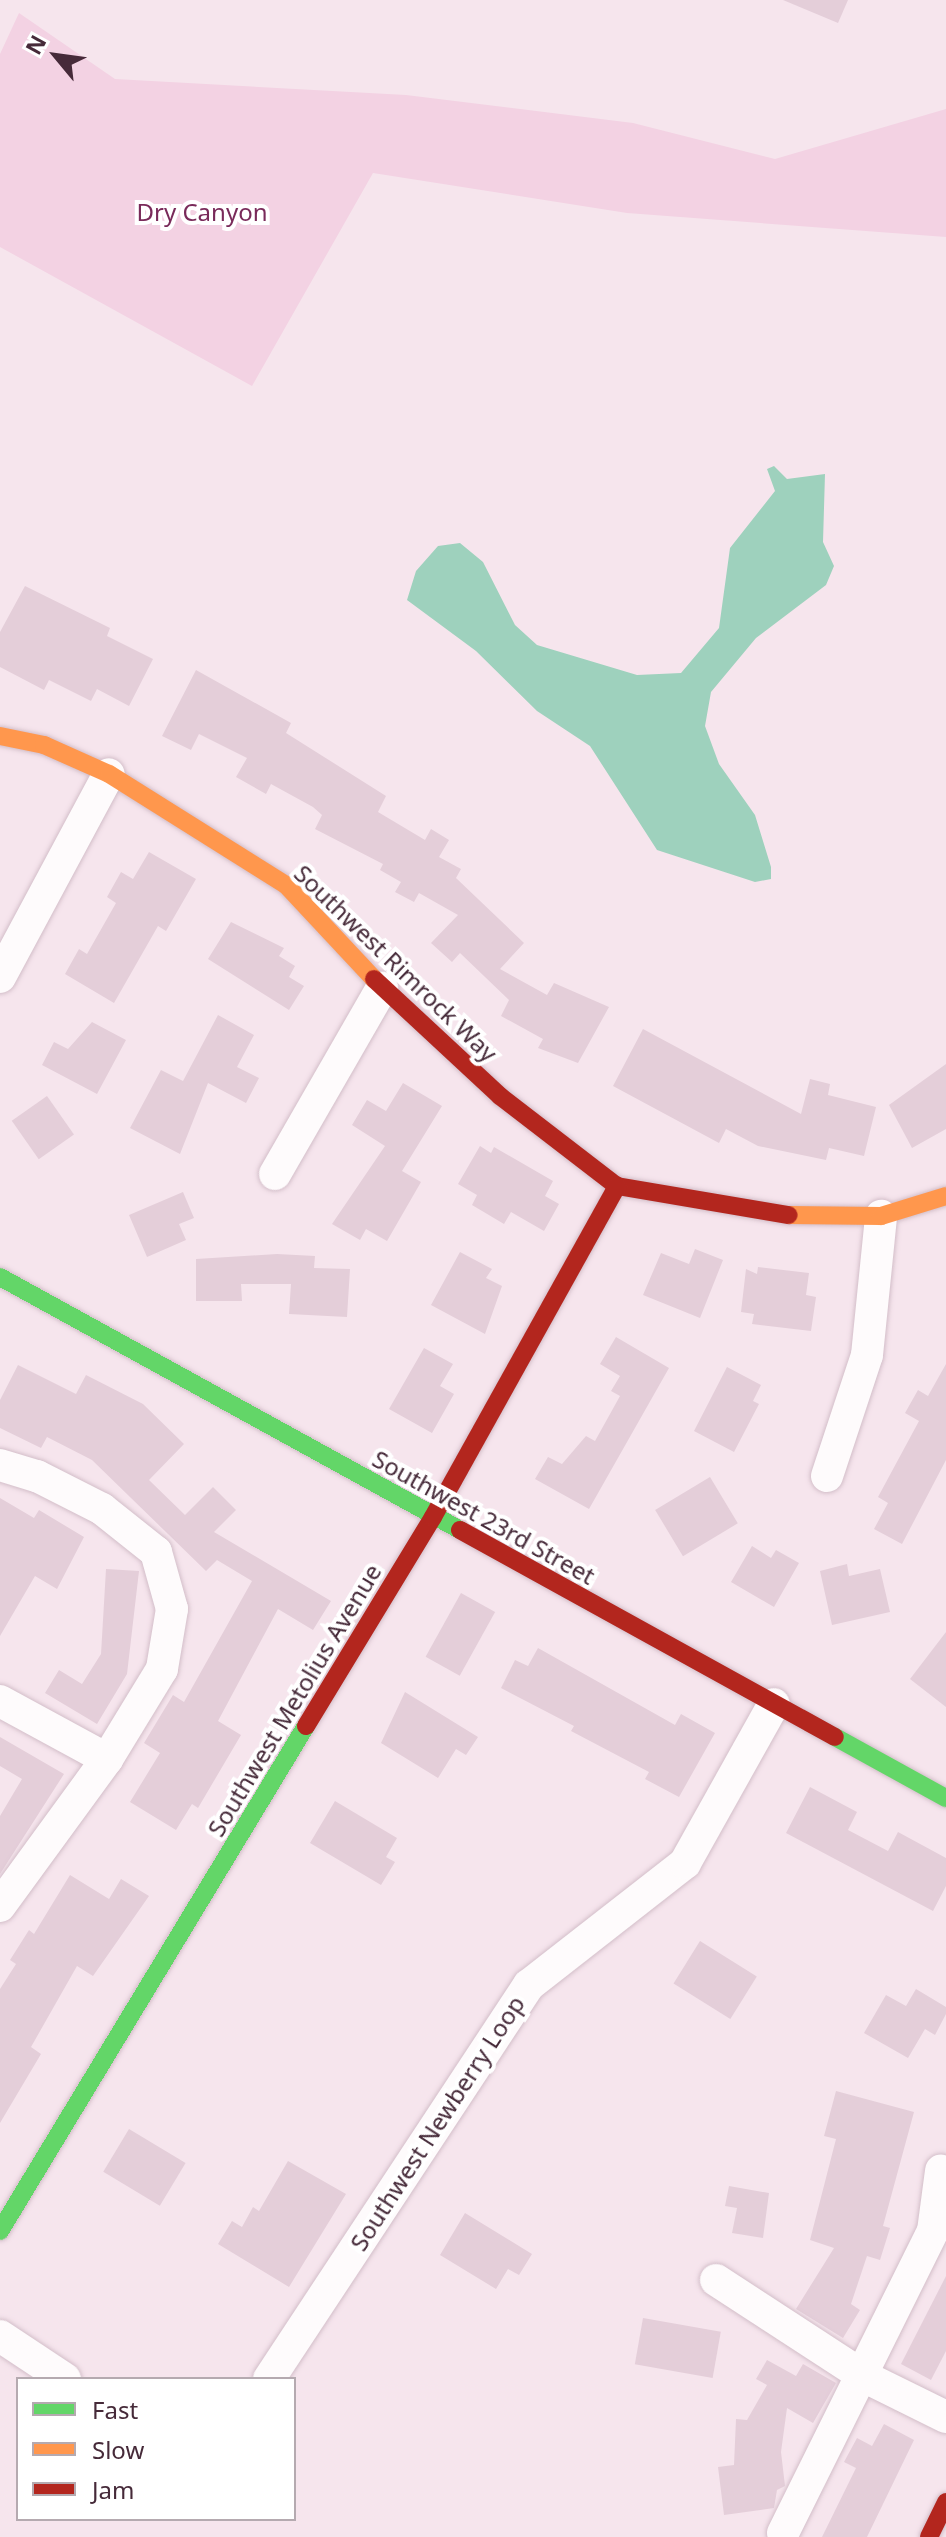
<!DOCTYPE html>
<style>
body{margin:0}
#map{position:relative;width:946px;height:2537px;overflow:hidden;background:#f6e5ed;font-family:"Noto Sans",sans-serif}
div>[style]{position:absolute}
[style*='--x']{left:calc(var(--x)*1px);top:calc(var(--y)*1px);width:calc(var(--w)*1px);rotate:calc(var(--a)*1deg)}
.green>*{inset:0;background:#f3d2e3}
.water>*{inset:0;background:#9ed1bd}
.building>*{inset:0;background:#e4ced9;transform-origin:0 0}
.roads{filter:drop-shadow(0 0 2px #d3bec9) drop-shadow(0 0 2px #d3bec9)}
.street>*{height:32px;margin:-16px;padding:0 16px;transform-origin:16px;border-radius:16px;background:#fefbfc}
.fast>*{height:18px;margin:-9px;padding:0 9px;transform-origin:9px;border-radius:9px;background:#63d668}
.slow>*{height:18px;margin:-9px;padding:0 9px;transform-origin:9px;border-radius:9px;background:#ff974d}
.jam>*{height:18px;margin:-9px;padding:0 9px;transform-origin:9px;border-radius:9px;background:#b3261e}
span{translate:-50% -50%;white-space:nowrap;text-align:center;line-height:1.15;-webkit-text-stroke:8px #fff;paint-order:stroke}
.park-label{font-size:24px;color:#792a5a}
.street-label{font-size:24px;color:#462a39}
.legend{position:absolute;left:16px;top:2377px;width:280px;height:144px;box-sizing:border-box;background:#fff;border:2px solid #b5aab0;margin:0;padding:10px 14px;list-style:none;font-size:24px;color:#462a39}
.legend li{display:flex;align-items:center;gap:16px;height:40px}
.legend b{width:40px;border:2px solid #b5aab0}
.north{position:absolute;left:16px;top:16px;width:80px;height:80px;-webkit-text-stroke:6px #fff;paint-order:stroke;rotate:299deg;font-size:22px;font-weight:700;line-height:32px;text-align:center;color:#462a39}
.north::after{content:'';display:block;margin:auto;width:28px;height:36px;background:#462a39;clip-path:polygon(50% 0,100% 100%,50% 72%,0 100%)}
</style>
<div id="map">
<div class="green">
<i style="clip-path:polygon(19px 13px,115px 79px,406px 95px,633px 123px,775px 159px,946px 109px,946px 237px,627px 213px,373px 173px,252px 386px,0 247px,0 54px)"></i>
</div>
<div class="water">
<i style="clip-path:polygon(774px 466px,787px 479px,825px 474px,823px 542px,834px 566px,826px 585px,756px 638px,711px 692px,705px 726px,719px 764px,755px 815px,771px 867px,771px 879px,755px 882px,657px 850px,590px 746px,537px 711px,476px 651px,407px 600px,416px 571px,438px 546px,460px 543px,483px 562px,515px 625px,537px 645px,637px 675px,681px 673px,719px 628px,730px 548px,775px 491px,767px 469px)"></i>
</div>
<div class="building">
<i style="clip-path:polygon(783px 0,848px 0,838px 23px)"></i>
<i style="clip-path:polygon(25px 586px,110px 628px,107px 636px,153px 659px,129px 706px,97px 689px,91px 701px,49px 680px,44px 690px,0 667px,0 632px)"></i>
<i style="clip-path:polygon(196px 670px,291px 723px,286px 733px,386px 796px,378px 812px,425px 840px,431px 829px,449px 840px,439px 857px,461px 869px,456px 878px,524px 943px,500px 969px,547px 995px,554px 983px,609px 1007px,578px 1063px,538px 1048px,543px 1039px,501px 1016px,509px 1000px,460px 953px,452px 962px,431px 943px,458px 915px,419px 893px,414px 902px,395px 892px,401px 882px,380px 870px,383px 864px,315px 829px,322px 815px,313px 807px,271px 784px,266px 794px,236px 777px,247px 758px,199px 734px,191px 750px,162px 736px)"></i>
<i style="clip-path:polygon(149px 852px,196px 879px,166px 931px,158px 926px,114px 1003px,65px 974px,79px 949px,87px 954px,116px 903px,107px 897px,121px 872px,133px 879px)"></i>
<i style="clip-path:polygon(231px 922px,284px 948px,279px 956px,295px 966px,289px 977px,304px 986px,289px 1010px,208px 959px)"></i>
<i style="clip-path:polygon(218px 1015px,254px 1035px,237px 1067px,259px 1078px,246px 1103px,208px 1083px,180px 1154px,130px 1128px,161px 1070px,183px 1081px)"></i>
<i style="clip-path:polygon(92px 1022px,126px 1040px,97px 1094px,42px 1065px,54px 1042px,68px 1049px)"></i>
<i style="clip-path:polygon(643px 1029px,801px 1114px,810px 1079px,830px 1084px,828px 1095px,876px 1107px,864px 1156px,829px 1148px,826px 1160px,758px 1146px,726px 1129px,719px 1143px,613px 1086px)"></i>
<i style="clip-path:polygon(946px 1064px,946px 1129px,912px 1148px,889px 1105px)"></i>
<i style="clip-path:polygon(403px 1083px,442px 1106px,402px 1171px,421px 1182px,387px 1241px,366px 1229px,360px 1240px,332px 1224px,385px 1146px,352px 1125px,367px 1100px,386px 1111px)"></i>
<i style="left:47px;top:1096px;width:47px;height:43px;rotate:55deg"></i>
<i style="clip-path:polygon(480px 1146px,491px 1153px,494px 1147px,553px 1181px,545px 1196px,559px 1204px,544px 1231px,511px 1212px,504px 1224px,472px 1205px,477px 1195px,458px 1184px)"></i>
<i style="clip-path:polygon(183px 1192px,194px 1218px,179px 1224px,186px 1240px,147px 1257px,129px 1215px)"></i>
<i style="clip-path:polygon(695px 1249px,723px 1260px,700px 1318px,643px 1295px,661px 1253px,689px 1264px)"></i>
<i style="clip-path:polygon(460px 1252px,492px 1269px,486px 1278px,502px 1286px,485px 1334px,431px 1305px)"></i>
<i style="clip-path:polygon(277px 1254px,315px 1256px,314px 1268px,350px 1269px,347px 1317px,289px 1314px,291px 1284px,241px 1284px,242px 1301px,196px 1301px,196px 1259px)"></i>
<i style="clip-path:polygon(758px 1267px,809px 1273px,806px 1295px,816px 1297px,811px 1331px,752px 1324px,754px 1314px,741px 1312px,746px 1269px,757px 1274px)"></i>
<i style="clip-path:polygon(616px 1337px,669px 1368px,589px 1509px,535px 1479px,548px 1457px,562px 1464px,586px 1436px,595px 1441px,620px 1396px,611px 1391px,620px 1376px,600px 1364px)"></i>
<i style="clip-path:polygon(424px 1348px,453px 1364px,440px 1386px,454px 1394px,432px 1433px,389px 1409px)"></i>
<i style="clip-path:polygon(946px 1364px,946px 1460px,902px 1544px,874px 1529px,888px 1503px,878px 1497px,919px 1421px,905px 1413px,918px 1390px,928px 1396px)"></i>
<i style="clip-path:polygon(18px 1365px,76px 1394px,86px 1375px,143px 1404px,184px 1444px,149px 1480px,185px 1515px,213px 1487px,236px 1510px,214px 1532px,331px 1601px,313px 1630px,278px 1609px,218px 1721px,241px 1735px,198px 1808px,192px 1804px,176px 1830px,130px 1802px,160px 1753px,144px 1743px,173px 1695px,184px 1702px,252px 1581px,217px 1560px,206px 1571px,92px 1460px,47px 1437px,41px 1448px,0 1428px,0 1400px)"></i>
<i style="clip-path:polygon(727px 1367px,761px 1385px,753px 1401px,759px 1404px,734px 1452px,694px 1431px)"></i>
<i style="left:710px;top:1477px;width:54px;height:64px;rotate:59deg"></i>
<i style="clip-path:polygon(0 1498px,34px 1518px,39px 1510px,84px 1537px,57px 1589px,35px 1576px,0 1636px)"></i>
<i style="clip-path:polygon(752px 1546px,771px 1558px,776px 1550px,799px 1563px,774px 1607px,731px 1582px)"></i>
<i style="clip-path:polygon(847px 1564px,849px 1576px,880px 1569px,890px 1612px,832px 1625px,820px 1571px)"></i>
<i style="clip-path:polygon(106px 1569px,139px 1571px,127px 1674px,97px 1724px,45px 1693px,59px 1670px,82px 1684px,101px 1654px)"></i>
<i style="left:461px;top:1593px;width:39px;height:73px;rotate:29deg"></i>
<i style="clip-path:polygon(946px 1632px,946px 1707px,910px 1679px)"></i>
<i style="clip-path:polygon(538px 1648px,675px 1725px,681px 1714px,715px 1733px,679px 1797px,645px 1779px,649px 1772px,571px 1731px,574px 1726px,501px 1688px,515px 1660px,528px 1666px)"></i>
<i style="clip-path:polygon(405px 1692px,478px 1737px,466px 1755px,456px 1749px,438px 1778px,381px 1743px)"></i>
<i style="clip-path:polygon(0 1737px,64px 1774px,0 1874px,0 1816px,22px 1779px,0 1766px)"></i>
<i style="clip-path:polygon(810px 1787px,857px 1812px,848px 1830px,888px 1851px,898px 1832px,946px 1858px,946px 1886px,933px 1911px,786px 1833px)"></i>
<i style="clip-path:polygon(335px 1801px,397px 1838px,386px 1857px,395px 1862px,381px 1885px,310px 1843px)"></i>
<i style="clip-path:polygon(70px 1875px,109px 1899px,121px 1879px,149px 1896px,93px 1976px,77px 1966px,31px 2047px,41px 2054px,0 2123px,0 1989px,16px 1964px,10px 1960px,29px 1930px,34px 1934px)"></i>
<i style="left:700px;top:1941px;width:67px;height:50px;rotate:32deg"></i>
<i style="clip-path:polygon(916px 1989px,946px 2007px,946px 2014px,935px 2035px,925px 2029px,908px 2058px,864px 2033px,886px 1995px,906px 2006px)"></i>
<i style="clip-path:polygon(836px 2091px,914px 2112px,883px 2226px,890px 2228px,880px 2260px,867px 2256px,851px 2304px,860px 2310px,843px 2338px,796px 2309px,834px 2248px,810px 2240px,836px 2139px,824px 2136px)"></i>
<i style="left:129px;top:2129px;width:66px;height:50px;rotate:31deg"></i>
<i style="clip-path:polygon(288px 2161px,346px 2194px,289px 2287px,218px 2244px,232px 2221px,242px 2227px,253px 2207px,259px 2211px)"></i>
<i style="clip-path:polygon(729px 2186px,769px 2193px,763px 2238px,732px 2233px,737px 2208px,725px 2206px)"></i>
<i style="clip-path:polygon(465px 2213px,532px 2254px,519px 2275px,508px 2269px,496px 2289px,440px 2255px)"></i>
<i style="clip-path:polygon(946px 2276px,946px 2351px,931px 2380px,901px 2364px)"></i>
<i style="left:643px;top:2318px;width:79px;height:47px;rotate:10deg"></i>
<i style="clip-path:polygon(767px 2360px,796px 2376px,803px 2364px,836px 2383px,813px 2423px,787px 2408px,781px 2452px,785px 2486px,777px 2490px,774px 2508px,724px 2515px,718px 2467px,734px 2465px,736px 2419px,747px 2420px,767px 2385px,756px 2379px)"></i>
<i style="clip-path:polygon(884px 2424px,914px 2440px,867px 2537px,822px 2537px,856px 2468px,844px 2462px,857px 2438px,872px 2446px)"></i>
</div>
<div class="roads">
<div class="street">
<i style="--x:0;--y:977;--w:230;--a:-61.8"></i>
<i style="--x:275;--y:1174;--w:215;--a:-60.1"></i>
<i style="--x:0;--y:1465;--w:39;--a:17"></i>
<i style="--x:37;--y:1476;--w:73;--a:26.9"></i>
<i style="--x:102;--y:1509;--w:69;--a:38.5"></i>
<i style="--x:156;--y:1552;--w:59;--a:74.3"></i>
<i style="--x:172;--y:1609;--w:61;--a:99.5"></i>
<i style="--x:162;--y:1669;--w:105;--a:121.4"></i>
<i style="--x:107;--y:1759;--w:182;--a:126.1"></i>
<i style="--x:827;--y:1476;--w:127;--a:-71.7"></i>
<i style="--x:867;--y:1355;--w:140;--a:-84.2"></i>
<i style="--x:0;--y:1701;--w:122;--a:28.5"></i>
<i style="--x:716;--y:2280;--w:178;--a:33.1"></i>
<i style="--x:865;--y:2377;--w:90;--a:26.3"></i>
<i style="--x:0;--y:2336;--w:78;--a:33.5"></i>
<i style="--x:269;--y:2379;--w:472;--a:-56.6"></i>
<i style="--x:529;--y:1985;--w:198;--a:-38"></i>
<i style="--x:685;--y:1863;--w:182;--a:-60.8"></i>
<i style="--x:783;--y:2533;--w:337;--a:-63.6"></i>
<i style="--x:933;--y:2231;--w:61;--a:-82.4"></i>
</div>
<div class="fast">
<i style="--x:0;--y:1277;--w:525;--a:28.81"></i>
<i style="--x:835;--y:1737;--w:127;--a:28.8"></i>
<i style="--x:0;--y:2231;--w:590;--a:-58.79"></i>
</div>
<div class="slow">
<i style="--x:0;--y:736;--w:45;--a:11.6"></i>
<i style="--x:44;--y:745;--w:71;--a:24"></i>
<i style="--x:109;--y:774;--w:209;--a:32.1"></i>
<i style="--x:286;--y:885;--w:129;--a:46.9"></i>
<i style="--x:789;--y:1215;--w:92;--a:0.6"></i>
<i style="--x:881;--y:1216;--w:68;--a:-17.1"></i>
</div>
<div class="jam">
<i style="--x:374;--y:979;--w:172;--a:42.9"></i>
<i style="--x:500;--y:1096;--w:148;--a:37.6"></i>
<i style="--x:617;--y:1186;--w:174;--a:9.6"></i>
<i style="--x:460;--y:1530;--w:428;--a:28.9"></i>
<i style="--x:306;--y:1726;--w:245;--a:-58.7"></i>
<i style="--x:433;--y:1517;--w:379;--a:-60.9"></i>
<i style="--x:929;--y:2537;--w:39;--a:-64"></i>
</div>
</div>
<div class="park-label">
<span style="left:202px;top:212px">Dry Canyon</span>
</div>
<div class="street-label">
<span style="left:396px;top:963px;rotate:44deg">Southwest Rimrock Way</span>
<span style="left:484px;top:1517px;rotate:29deg">Southwest 23rd Street</span>
<span style="left:294px;top:1700px;rotate:-59deg">Southwest Metolius Avenue</span>
<span style="left:437px;top:2123px;rotate:-57deg">Southwest Newberry Loop</span>
</div>
<ul class="legend">
<li><b style="height:10px;background:#63d668"></b>Fast</li>
<li><b style="height:10px;background:#ff974d"></b>Slow</li>
<li><b style="height:10px;background:#b3261e"></b>Jam</li>
</ul>
<div class="north">N</div>
</div>
